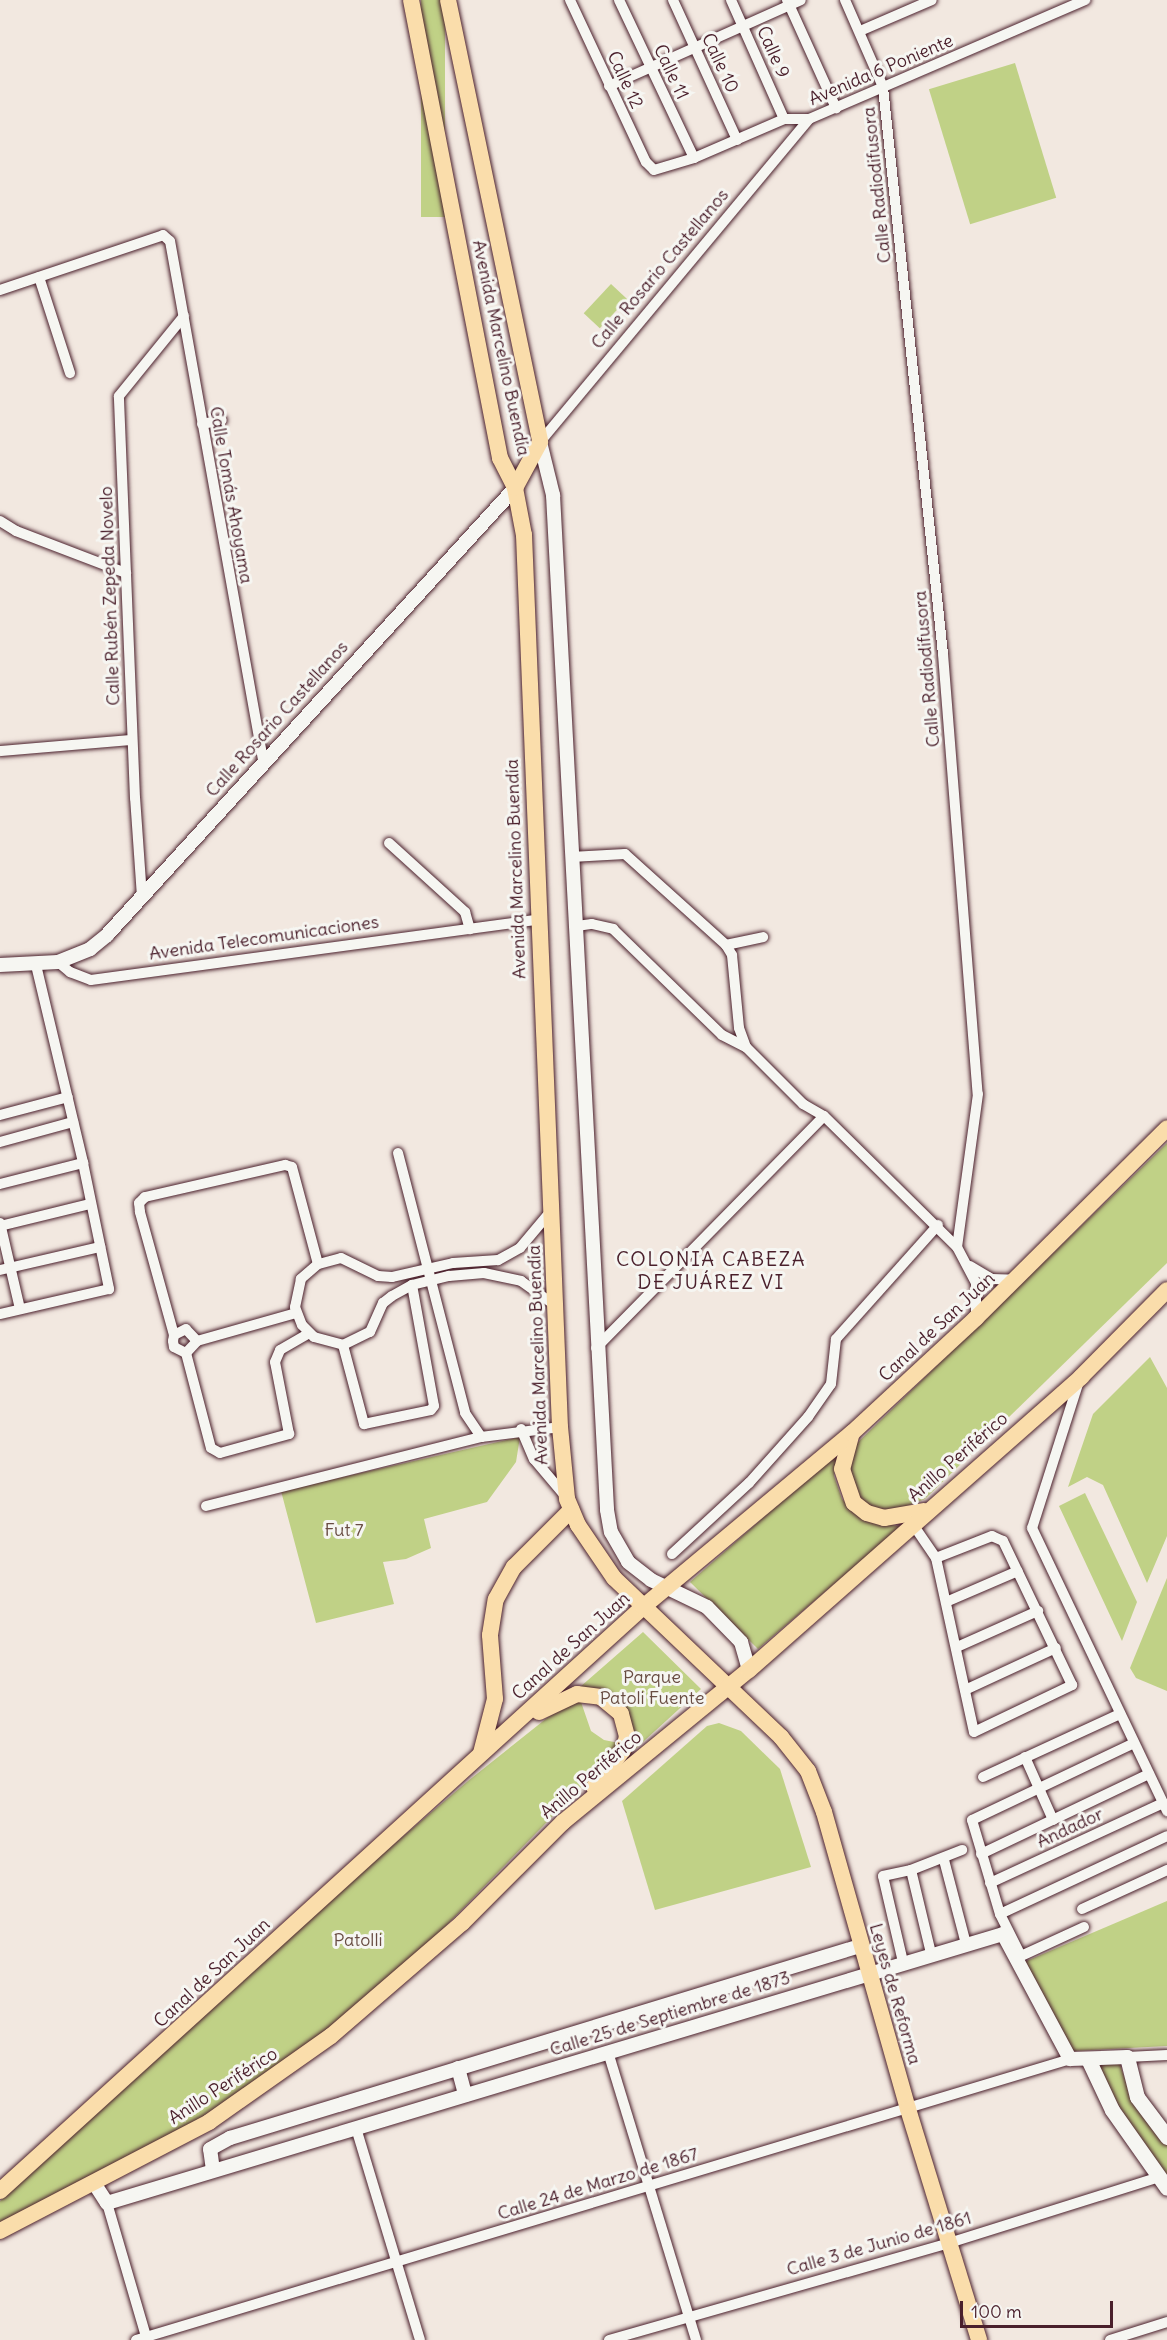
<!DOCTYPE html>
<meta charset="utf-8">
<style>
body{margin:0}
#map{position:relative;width:1167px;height:2340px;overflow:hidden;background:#f2e8e0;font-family:Delius,sans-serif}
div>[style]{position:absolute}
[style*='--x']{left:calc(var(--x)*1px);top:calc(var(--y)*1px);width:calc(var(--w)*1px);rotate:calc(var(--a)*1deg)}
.green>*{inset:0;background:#c0d186;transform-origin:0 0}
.roads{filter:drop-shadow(0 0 2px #4a1f2b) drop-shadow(0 0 2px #4a1f2b)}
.minor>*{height:10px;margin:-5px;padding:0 5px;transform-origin:5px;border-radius:5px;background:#f6f6f2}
.tertiary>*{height:14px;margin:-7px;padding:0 7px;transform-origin:7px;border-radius:7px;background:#f6f6f2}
.secondary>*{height:15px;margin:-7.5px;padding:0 7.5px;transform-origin:7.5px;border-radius:7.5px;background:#f6f6f2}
.primary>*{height:16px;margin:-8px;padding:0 8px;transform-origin:8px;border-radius:8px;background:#faddab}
span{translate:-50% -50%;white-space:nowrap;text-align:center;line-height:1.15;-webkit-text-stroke:6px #f6f6f2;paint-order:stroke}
.street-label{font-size:18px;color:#4a1f2b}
.park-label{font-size:18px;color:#684c42}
.neighbourhood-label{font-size:20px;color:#4a1f2b;letter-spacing:1.5px}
.scale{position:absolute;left:960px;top:2301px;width:153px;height:27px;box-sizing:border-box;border:3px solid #4a1f2b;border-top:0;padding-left:8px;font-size:18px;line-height:21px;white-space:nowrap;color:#4a1f2b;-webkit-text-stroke:4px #f6f6f2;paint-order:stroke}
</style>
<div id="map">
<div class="green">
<i style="left:421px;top:0;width:24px;height:217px"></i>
<i style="left:1015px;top:63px;width:141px;height:90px;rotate:73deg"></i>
<i style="left:611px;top:284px;width:22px;height:40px;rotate:43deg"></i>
<i style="clip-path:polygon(1167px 1143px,1167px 1263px,925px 1499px,892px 1512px,875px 1509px,859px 1499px,847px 1465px,852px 1448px)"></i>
<i style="clip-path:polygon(1150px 1357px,1167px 1388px,1167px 1536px,1147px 1583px,1103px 1485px,1087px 1477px,1068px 1487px,1093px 1414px)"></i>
<i style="clip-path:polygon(520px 1437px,516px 1462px,487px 1502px,424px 1519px,431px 1548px,406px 1559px,383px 1562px,394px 1604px,316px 1623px,281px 1491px)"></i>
<i style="clip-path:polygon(837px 1453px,834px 1476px,842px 1499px,859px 1517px,901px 1527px,758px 1649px,690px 1582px)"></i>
<i style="clip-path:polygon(1085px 1493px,1137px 1602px,1122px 1641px,1059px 1506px)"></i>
<i style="clip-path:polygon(1167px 1578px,1167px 1691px,1136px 1678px,1130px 1668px)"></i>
<i style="clip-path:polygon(643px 1632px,701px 1689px,632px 1752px,634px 1735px,629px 1715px,580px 1687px)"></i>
<i style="clip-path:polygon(573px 1702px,581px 1702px,591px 1731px,604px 1740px,619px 1743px,615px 1752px,439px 1933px,330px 2029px,186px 2128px,0 2222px,0 2201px,338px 1892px,468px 1781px,547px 1718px)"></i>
<i style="clip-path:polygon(719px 1723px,741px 1731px,780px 1769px,811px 1867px,655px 1910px,622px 1801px,707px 1726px)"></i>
<i style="clip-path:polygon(1167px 1901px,1167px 2046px,1073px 2051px,1024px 1962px)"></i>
<i style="clip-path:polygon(1090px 2060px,1119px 2062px,1132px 2099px,1167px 2143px,1167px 2182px)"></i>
</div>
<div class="roads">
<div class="minor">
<i style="--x:570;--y:0;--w:179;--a:64.9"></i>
<i style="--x:646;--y:162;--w:11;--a:45"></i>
<i style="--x:654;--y:170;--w:42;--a:-16.7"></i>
<i style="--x:694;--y:158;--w:98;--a:-23.4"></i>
<i style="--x:784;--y:119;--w:25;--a:0"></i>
<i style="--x:809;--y:119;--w:301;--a:-23.3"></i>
<i style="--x:619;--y:0;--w:175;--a:64.6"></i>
<i style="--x:673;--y:0;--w:154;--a:65.4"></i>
<i style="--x:731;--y:0;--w:130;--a:66"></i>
<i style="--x:787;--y:0;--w:119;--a:65.6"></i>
<i style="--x:845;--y:0;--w:95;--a:66.4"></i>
<i style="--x:883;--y:87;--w:570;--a:83.96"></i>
<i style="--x:943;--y:654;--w:441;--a:85.5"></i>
<i style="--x:978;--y:1094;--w:154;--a:97.8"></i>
<i style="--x:860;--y:31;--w:78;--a:-23.3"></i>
<i style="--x:609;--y:86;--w:210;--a:-24.1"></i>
<i style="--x:39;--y:277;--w:101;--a:72.1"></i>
<i style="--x:0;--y:290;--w:172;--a:-18.6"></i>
<i style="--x:163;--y:235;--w:9;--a:41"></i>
<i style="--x:170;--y:241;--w:527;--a:79.84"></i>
<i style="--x:202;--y:424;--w:20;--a:-11"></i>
<i style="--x:540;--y:442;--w:420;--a:-50.2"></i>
<i style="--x:0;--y:521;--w:19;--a:32"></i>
<i style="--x:16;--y:531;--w:118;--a:20.9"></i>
<i style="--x:0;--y:751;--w:132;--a:-4.8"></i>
<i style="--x:389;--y:843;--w:103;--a:42.2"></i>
<i style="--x:465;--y:912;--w:18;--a:74"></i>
<i style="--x:571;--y:857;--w:54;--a:-3.2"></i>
<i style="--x:625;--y:854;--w:136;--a:42"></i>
<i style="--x:726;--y:945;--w:12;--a:59"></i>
<i style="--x:732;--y:955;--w:73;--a:84.5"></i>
<i style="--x:739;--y:1028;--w:20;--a:70"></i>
<i style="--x:746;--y:1047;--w:81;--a:45"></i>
<i style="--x:803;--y:1104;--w:24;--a:30"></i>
<i style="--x:824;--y:1116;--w:187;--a:44.6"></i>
<i style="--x:957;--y:1247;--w:41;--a:62.2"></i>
<i style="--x:976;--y:1283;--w:34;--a:90"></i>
<i style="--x:142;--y:897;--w:99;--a:-94"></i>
<i style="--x:135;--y:798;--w:402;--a:-92.3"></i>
<i style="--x:119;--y:396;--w:103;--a:-50.9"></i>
<i style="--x:577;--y:926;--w:15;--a:-8"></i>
<i style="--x:592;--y:924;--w:22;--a:13"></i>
<i style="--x:613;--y:929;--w:152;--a:44.2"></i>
<i style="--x:722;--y:1035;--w:27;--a:27"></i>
<i style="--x:726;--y:945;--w:38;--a:-12"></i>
<i style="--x:58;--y:962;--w:16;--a:40"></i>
<i style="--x:70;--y:972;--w:22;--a:21"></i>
<i style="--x:91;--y:980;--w:450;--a:-7.7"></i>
<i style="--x:36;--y:965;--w:204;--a:76.6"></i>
<i style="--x:0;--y:1115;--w:70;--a:-14.8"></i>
<i style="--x:0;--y:1142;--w:76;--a:-15.3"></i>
<i style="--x:398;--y:1153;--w:268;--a:75.5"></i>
<i style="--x:465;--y:1413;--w:29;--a:56"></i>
<i style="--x:0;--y:1184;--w:86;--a:-14.2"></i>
<i style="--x:83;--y:1163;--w:129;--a:78.3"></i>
<i style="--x:109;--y:1289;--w:112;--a:167.1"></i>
<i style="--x:551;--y:1211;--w:48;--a:130"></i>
<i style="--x:520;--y:1248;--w:25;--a:151"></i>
<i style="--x:498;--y:1260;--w:45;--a:176.2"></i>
<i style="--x:453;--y:1263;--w:63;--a:167.1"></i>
<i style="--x:392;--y:1277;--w:14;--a:-176"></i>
<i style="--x:378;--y:1276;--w:41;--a:-154.1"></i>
<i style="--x:341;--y:1258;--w:24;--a:165"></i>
<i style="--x:318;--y:1264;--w:23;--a:139"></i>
<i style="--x:301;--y:1279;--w:29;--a:102"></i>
<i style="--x:295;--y:1307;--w:19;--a:69"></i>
<i style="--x:302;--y:1325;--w:17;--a:45"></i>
<i style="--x:314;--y:1337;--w:30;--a:15"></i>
<i style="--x:343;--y:1345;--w:30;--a:-26"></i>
<i style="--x:370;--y:1332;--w:32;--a:-66"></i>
<i style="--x:383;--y:1303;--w:11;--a:-38"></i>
<i style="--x:392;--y:1296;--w:23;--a:-29"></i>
<i style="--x:412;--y:1285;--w:38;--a:-14"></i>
<i style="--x:449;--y:1276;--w:35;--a:-5"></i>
<i style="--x:484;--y:1273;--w:38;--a:12"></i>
<i style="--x:521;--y:1281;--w:43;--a:35.5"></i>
<i style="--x:0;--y:1223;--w:88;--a:76.9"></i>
<i style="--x:0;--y:1226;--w:93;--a:-13.7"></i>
<i style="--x:970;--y:1266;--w:26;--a:31"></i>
<i style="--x:992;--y:1279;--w:24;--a:2"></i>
<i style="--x:0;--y:1270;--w:103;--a:-13"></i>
<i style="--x:174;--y:1335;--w:128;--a:-105.5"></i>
<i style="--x:140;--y:1212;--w:9;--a:-96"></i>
<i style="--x:139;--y:1203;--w:8;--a:-45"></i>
<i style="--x:145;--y:1197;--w:144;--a:-12.9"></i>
<i style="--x:285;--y:1165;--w:7;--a:16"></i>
<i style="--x:292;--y:1167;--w:100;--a:75"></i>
<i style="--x:197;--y:1341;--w:16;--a:-133"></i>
<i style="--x:186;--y:1329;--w:13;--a:153"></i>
<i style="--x:174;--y:1335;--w:6;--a:99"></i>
<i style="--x:173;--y:1341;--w:6;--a:81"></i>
<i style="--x:174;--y:1347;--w:13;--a:27"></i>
<i style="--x:186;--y:1353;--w:16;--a:-47"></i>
<i style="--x:197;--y:1341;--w:103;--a:-15.8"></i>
<i style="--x:343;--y:1345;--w:82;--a:75.1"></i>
<i style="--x:364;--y:1424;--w:68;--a:-11.8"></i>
<i style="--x:431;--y:1410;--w:5;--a:-53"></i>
<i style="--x:434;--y:1406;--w:123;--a:-100.3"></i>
<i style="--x:596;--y:1348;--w:325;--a:-45.5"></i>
<i style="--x:186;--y:1353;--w:98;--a:75.3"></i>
<i style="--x:211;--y:1448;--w:10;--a:29"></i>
<i style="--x:220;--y:1453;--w:72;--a:-15.4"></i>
<i style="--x:289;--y:1434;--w:73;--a:-101"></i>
<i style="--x:275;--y:1362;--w:13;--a:-67"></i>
<i style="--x:280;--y:1350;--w:34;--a:-30"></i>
<i style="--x:1079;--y:1381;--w:154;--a:107.7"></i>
<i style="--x:1032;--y:1528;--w:314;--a:64.5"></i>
<i style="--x:521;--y:1429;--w:33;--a:67"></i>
<i style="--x:534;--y:1459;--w:51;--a:49.8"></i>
<i style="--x:206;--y:1506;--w:284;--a:-14.1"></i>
<i style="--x:481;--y:1437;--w:80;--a:-7.2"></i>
<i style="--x:912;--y:1523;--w:42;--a:55.6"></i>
<i style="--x:936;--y:1558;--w:178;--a:77.7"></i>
<i style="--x:974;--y:1732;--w:109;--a:-25.6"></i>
<i style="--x:1072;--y:1685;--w:160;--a:-115.6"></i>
<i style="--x:1003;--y:1541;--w:12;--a:-156"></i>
<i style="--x:992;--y:1536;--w:60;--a:158.6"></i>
<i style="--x:672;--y:1554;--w:105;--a:-42.7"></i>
<i style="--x:749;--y:1483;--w:89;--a:-48.2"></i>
<i style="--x:808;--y:1417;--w:40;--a:-55.1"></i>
<i style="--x:831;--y:1384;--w:45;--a:-83.7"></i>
<i style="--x:836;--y:1339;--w:153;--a:-48.2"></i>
<i style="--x:946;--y:1602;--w:78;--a:-23.3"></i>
<i style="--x:957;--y:1647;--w:89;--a:-24"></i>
<i style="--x:965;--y:1690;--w:100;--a:-24.8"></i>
<i style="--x:1025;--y:1757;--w:69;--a:66"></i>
<i style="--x:983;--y:1777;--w:151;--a:-24.7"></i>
<i style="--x:981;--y:1854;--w:186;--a:-25.5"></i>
<i style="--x:944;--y:1860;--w:87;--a:75.3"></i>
<i style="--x:911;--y:1870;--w:85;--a:76.5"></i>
<i style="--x:990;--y:1883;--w:191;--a:-24.8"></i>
<i style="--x:1082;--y:1909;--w:94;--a:-24.6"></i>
<i style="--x:1000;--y:1914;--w:184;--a:-25"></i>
<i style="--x:1084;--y:1927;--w:69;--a:155.3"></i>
<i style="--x:1021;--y:1956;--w:47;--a:-116.6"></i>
<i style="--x:1000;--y:1914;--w:98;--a:-106.6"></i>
<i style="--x:972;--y:1820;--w:179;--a:-25.4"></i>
<i style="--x:903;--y:1962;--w:88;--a:-103.1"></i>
<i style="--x:883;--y:1876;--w:29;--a:-12"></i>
<i style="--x:911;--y:1870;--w:55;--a:-21.4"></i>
<i style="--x:608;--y:2052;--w:301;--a:73"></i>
<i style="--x:1127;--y:2057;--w:40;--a:-2.9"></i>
<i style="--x:356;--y:2128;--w:221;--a:73.2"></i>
<i style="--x:107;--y:2203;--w:143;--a:73.7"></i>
<i style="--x:136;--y:2340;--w:975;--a:-16.74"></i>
<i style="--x:609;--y:2340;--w:354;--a:-15.9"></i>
<i style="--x:949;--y:2243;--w:218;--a:-17.4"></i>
<i style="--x:1110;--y:2340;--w:60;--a:-17.5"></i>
</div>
<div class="tertiary">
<i style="--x:540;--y:442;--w:55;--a:76.2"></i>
<i style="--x:553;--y:495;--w:1016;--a:86.95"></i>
<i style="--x:607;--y:1510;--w:22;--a:80"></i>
<i style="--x:611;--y:1532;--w:34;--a:60"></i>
<i style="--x:628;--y:1562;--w:29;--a:38"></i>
<i style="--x:651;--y:1580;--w:62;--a:25.7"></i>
<i style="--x:707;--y:1607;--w:49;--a:45.8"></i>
<i style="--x:741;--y:1642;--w:29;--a:74"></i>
<i style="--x:0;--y:965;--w:58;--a:-3"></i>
<i style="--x:58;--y:962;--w:35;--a:-22"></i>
<i style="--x:90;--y:949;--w:22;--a:-39"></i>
<i style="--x:107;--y:935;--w:605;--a:-47.61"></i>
<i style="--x:458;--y:2068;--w:28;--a:75"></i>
<i style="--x:213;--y:2170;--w:21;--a:-98"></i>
<i style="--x:210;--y:2149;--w:23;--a:-29"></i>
<i style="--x:230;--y:2138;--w:659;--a:-16.95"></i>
<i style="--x:94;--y:2183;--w:24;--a:57"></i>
<i style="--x:107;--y:2203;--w:936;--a:-16.71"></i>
<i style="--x:1003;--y:1934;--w:142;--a:61.8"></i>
<i style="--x:1070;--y:2059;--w:57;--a:-2"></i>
</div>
<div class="secondary">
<i style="--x:1127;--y:2057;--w:41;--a:76"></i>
<i style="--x:1137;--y:2097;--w:50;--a:53.1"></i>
<i style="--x:1088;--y:2059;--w:56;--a:64.8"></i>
<i style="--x:1112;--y:2110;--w:95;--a:54.8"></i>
</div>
<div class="primary">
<i style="--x:411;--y:0;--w:467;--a:79"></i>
<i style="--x:500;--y:458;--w:34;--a:63"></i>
<i style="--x:515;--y:488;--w:48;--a:79.2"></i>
<i style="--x:524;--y:535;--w:893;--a:87.69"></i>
<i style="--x:560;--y:1427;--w:72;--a:84.4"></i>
<i style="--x:567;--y:1499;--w:28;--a:67"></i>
<i style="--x:578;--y:1525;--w:64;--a:55.8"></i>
<i style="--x:614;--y:1578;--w:231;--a:43.6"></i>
<i style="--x:781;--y:1737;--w:43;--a:51.5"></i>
<i style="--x:808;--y:1771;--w:44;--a:68.7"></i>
<i style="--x:824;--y:1812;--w:309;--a:74.2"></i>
<i style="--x:908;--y:2109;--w:242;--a:72.9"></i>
<i style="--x:448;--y:0;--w:451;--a:78.2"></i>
<i style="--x:540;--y:442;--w:52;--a:118.5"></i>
<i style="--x:851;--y:1436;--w:34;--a:105"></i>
<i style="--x:842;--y:1469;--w:36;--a:71"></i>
<i style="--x:854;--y:1503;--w:16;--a:38"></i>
<i style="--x:867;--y:1513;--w:18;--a:16"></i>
<i style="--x:884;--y:1518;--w:40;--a:-10"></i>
<i style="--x:539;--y:1712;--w:42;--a:-25.3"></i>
<i style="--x:577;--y:1694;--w:24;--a:7"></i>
<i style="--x:601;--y:1697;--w:26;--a:40"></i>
<i style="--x:621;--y:1714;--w:24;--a:75"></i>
<i style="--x:627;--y:1737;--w:14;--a:107"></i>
<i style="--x:623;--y:1750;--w:47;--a:128.1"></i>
<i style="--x:481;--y:1753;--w:56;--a:-75.5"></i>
<i style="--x:495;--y:1699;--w:64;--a:-94.5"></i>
<i style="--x:490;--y:1635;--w:36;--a:-81"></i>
<i style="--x:496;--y:1599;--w:37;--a:-61"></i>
<i style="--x:514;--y:1567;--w:81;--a:-45"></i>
<i style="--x:0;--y:2191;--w:869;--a:-42.25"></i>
<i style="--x:643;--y:1607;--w:272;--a:-39.8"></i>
<i style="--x:852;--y:1433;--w:169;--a:-42.8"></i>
<i style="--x:976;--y:1318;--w:269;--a:-44.8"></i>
<i style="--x:0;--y:2231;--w:236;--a:-27.5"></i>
<i style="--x:209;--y:2122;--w:149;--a:-35.2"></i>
<i style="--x:331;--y:2036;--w:173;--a:-40.8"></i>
<i style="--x:462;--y:1923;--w:143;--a:-45"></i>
<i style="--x:563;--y:1822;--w:240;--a:-39.3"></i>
<i style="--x:749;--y:1670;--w:443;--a:-41.4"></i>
<i style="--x:1081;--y:1377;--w:122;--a:-45.3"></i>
</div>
</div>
<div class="street-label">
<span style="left:773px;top:52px;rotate:66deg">Calle 9</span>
<span style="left:720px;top:63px;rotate:65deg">Calle 10</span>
<span style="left:881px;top:70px;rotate:-23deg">Avenida 6 Poniente</span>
<span style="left:671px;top:72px;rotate:65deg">Calle 11</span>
<span style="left:625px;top:80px;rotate:65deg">Calle 12</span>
<span style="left:877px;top:185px;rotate:-96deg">Calle Radiodifusora</span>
<span style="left:660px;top:269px;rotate:-50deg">Calle Rosario Castellanos</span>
<span style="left:501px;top:348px;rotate:78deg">Avenida Marcelino Buendía</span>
<span style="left:231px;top:495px;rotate:80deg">Calle Tomás Ahoyama</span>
<span style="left:110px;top:596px;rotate:-92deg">Calle Rubén Zepeda Novelo</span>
<span style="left:927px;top:669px;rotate:-95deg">Calle Radiodifusora</span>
<span style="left:277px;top:719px;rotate:-48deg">Calle Rosario Castellanos</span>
<span style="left:516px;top:869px;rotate:-92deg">Avenida Marcelino Buendía</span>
<span style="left:264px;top:938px;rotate:-8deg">Avenida Telecomunicaciones</span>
<span style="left:937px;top:1327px;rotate:-43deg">Canal de San Juan</span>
<span style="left:538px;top:1355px;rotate:-92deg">Avenida Marcelino Buendía</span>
<span style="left:958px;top:1457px;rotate:-41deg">Anillo Periférico</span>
<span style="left:571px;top:1646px;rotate:-42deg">Canal de San Juan</span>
<span style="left:591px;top:1775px;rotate:-40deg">Anillo Periférico</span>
<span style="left:1070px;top:1828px;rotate:-25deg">Andador</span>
<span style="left:212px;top:1973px;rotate:-43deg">Canal de San Juan</span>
<span style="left:895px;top:1994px;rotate:74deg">Leyes de Reforma</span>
<span style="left:670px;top:2014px;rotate:-17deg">Calle 25 de Septiembre de 1873</span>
<span style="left:223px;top:2086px;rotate:-33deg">Anillo Periférico</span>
<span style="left:598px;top:2184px;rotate:-17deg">Calle 24 de Marzo de 1867</span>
<span style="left:879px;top:2244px;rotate:-16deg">Calle 3 de Junio de 1861</span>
</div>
<div class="park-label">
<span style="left:344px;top:1530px">Fut 7</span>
<span style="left:652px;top:1688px">Parque<br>Patoli Fuente</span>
<span style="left:358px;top:1940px">Patolli</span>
</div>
<div class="neighbourhood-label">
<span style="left:711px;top:1270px">COLONIA CABEZA<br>DE JUÁREZ VI</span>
</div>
<div class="scale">100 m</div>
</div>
